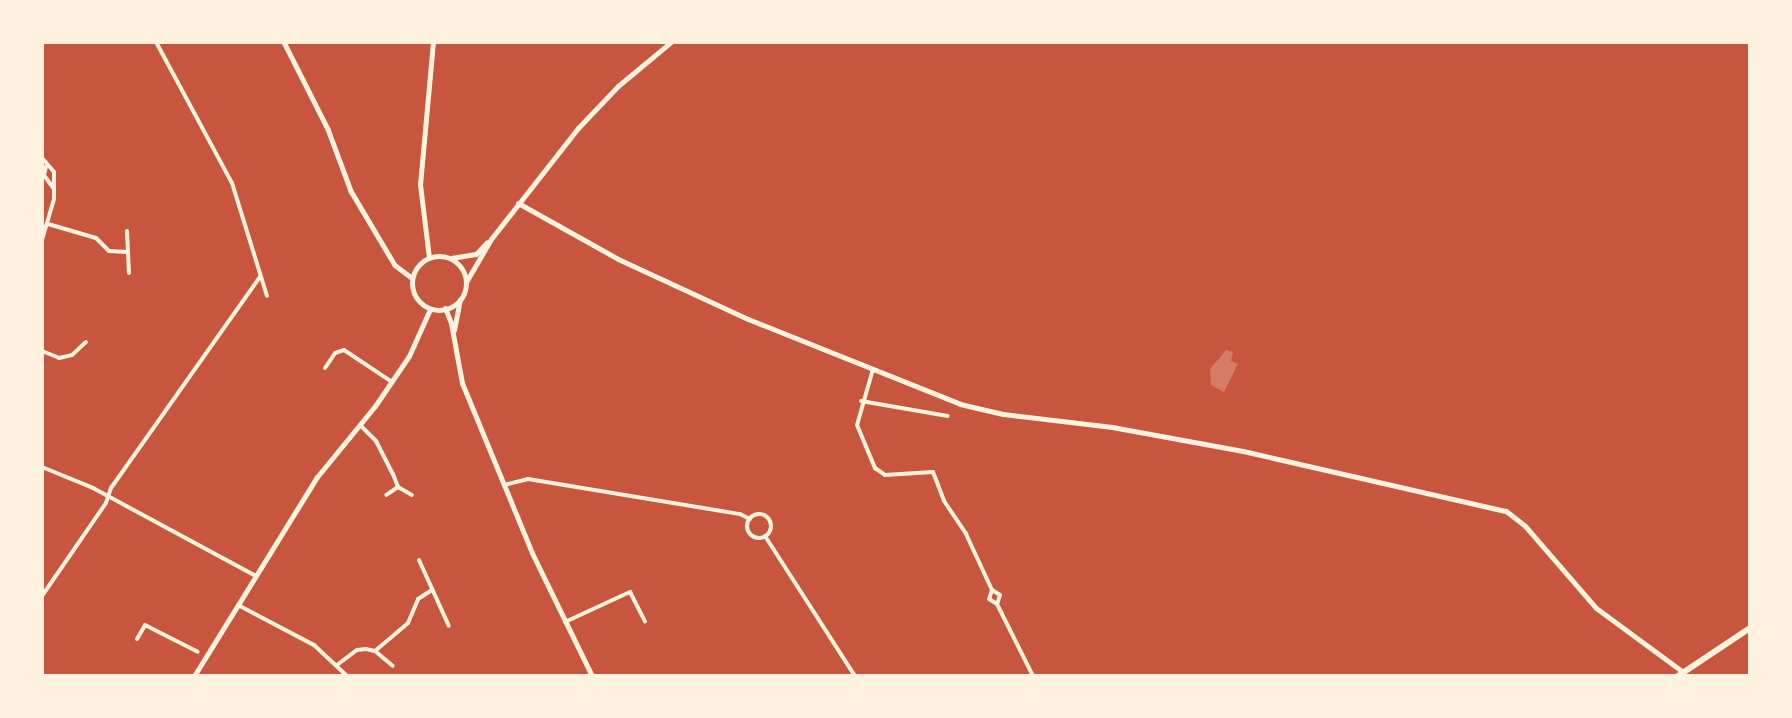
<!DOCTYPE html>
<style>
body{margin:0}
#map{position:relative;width:1792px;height:718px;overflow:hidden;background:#c8553d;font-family:Inter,sans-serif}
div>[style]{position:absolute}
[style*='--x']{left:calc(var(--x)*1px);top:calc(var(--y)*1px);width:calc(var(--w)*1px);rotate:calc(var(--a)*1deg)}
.building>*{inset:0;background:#d67c66}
.minor>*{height:4px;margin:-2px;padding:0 2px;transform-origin:2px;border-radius:2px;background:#fff3e0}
.minor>.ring{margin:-2px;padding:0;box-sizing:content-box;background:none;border:4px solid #fff3e0;border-radius:50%}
.tertiary>*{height:4.5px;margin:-2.25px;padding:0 2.25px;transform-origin:2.25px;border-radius:2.25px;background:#fff3e0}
.secondary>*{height:5px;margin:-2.5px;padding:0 2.5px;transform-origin:2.5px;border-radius:2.5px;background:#fff3e0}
.secondary>.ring{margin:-2.5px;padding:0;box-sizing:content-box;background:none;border:5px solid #fff3e0;border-radius:50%}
.primary>*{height:6px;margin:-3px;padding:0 3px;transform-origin:3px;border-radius:3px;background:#fff3e0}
span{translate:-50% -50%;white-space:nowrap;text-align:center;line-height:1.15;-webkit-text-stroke:5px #fff3e0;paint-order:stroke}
.frame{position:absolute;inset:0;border:44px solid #fff3e0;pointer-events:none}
</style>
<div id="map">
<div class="building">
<i style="clip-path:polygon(1226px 350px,1233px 352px,1231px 361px,1238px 364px,1224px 392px,1211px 385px,1210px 369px)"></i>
</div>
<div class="minor">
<i style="--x:156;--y:42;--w:160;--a:61.7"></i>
<i style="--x:232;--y:183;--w:118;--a:72.8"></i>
<i style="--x:42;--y:158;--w:18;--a:49"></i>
<i style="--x:54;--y:172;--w:17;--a:90"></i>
<i style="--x:48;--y:224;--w:50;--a:16.3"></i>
<i style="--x:96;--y:238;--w:18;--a:45"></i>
<i style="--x:109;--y:251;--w:18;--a:3"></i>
<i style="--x:127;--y:231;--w:42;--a:87.3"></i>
<i style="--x:42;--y:240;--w:43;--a:-73.7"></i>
<i style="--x:54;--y:199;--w:10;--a:-90"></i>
<i style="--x:54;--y:189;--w:17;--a:-126"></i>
<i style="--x:44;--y:175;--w:9;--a:-77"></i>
<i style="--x:42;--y:351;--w:18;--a:22"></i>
<i style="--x:59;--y:358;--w:13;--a:-13"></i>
<i style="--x:72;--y:355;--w:19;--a:-43"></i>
<i style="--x:325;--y:368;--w:18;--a:-56"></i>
<i style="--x:335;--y:353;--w:9;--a:-18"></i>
<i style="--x:344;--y:350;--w:58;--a:33.7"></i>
<i style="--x:873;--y:369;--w:58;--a:105.9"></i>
<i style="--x:857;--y:425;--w:47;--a:67.3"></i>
<i style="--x:875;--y:468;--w:12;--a:35"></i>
<i style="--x:885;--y:475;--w:48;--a:-3.6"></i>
<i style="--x:933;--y:472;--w:31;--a:69"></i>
<i style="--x:944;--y:501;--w:40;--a:56"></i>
<i style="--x:966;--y:534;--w:62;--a:65.1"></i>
<i style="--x:992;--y:590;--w:9;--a:32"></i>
<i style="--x:1000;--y:595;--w:9;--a:108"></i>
<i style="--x:861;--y:401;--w:88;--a:9.8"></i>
<i style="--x:360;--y:425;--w:23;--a:45"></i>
<i style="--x:376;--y:441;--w:37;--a:63"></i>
<i style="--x:393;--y:474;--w:14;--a:69"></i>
<i style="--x:398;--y:487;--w:14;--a:146"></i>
<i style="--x:42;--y:467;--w:55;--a:22.4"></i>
<i style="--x:93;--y:488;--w:185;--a:28.4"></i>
<i style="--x:504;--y:485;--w:25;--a:-14"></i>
<i style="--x:528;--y:479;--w:215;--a:9.4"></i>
<i style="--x:740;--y:514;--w:11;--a:27"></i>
<i style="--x:398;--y:487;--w:16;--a:30"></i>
<i class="ring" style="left:747px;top:514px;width:20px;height:20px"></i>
<i style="--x:765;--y:536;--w:166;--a:57.3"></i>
<i style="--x:419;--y:560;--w:72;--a:65.6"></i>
<i style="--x:992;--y:590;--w:9;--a:108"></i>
<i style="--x:989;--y:599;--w:9;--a:32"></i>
<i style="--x:997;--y:604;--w:80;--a:63.4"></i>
<i style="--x:42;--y:596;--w:113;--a:-55.5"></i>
<i style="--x:106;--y:503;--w:16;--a:-72"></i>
<i style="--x:111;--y:488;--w:258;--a:-54.8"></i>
<i style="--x:238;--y:605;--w:86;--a:27.8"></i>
<i style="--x:314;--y:645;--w:45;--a:43.2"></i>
<i style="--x:565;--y:622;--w:72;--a:-24.8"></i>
<i style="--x:630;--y:592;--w:33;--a:63"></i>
<i style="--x:137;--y:639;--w:16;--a:-60"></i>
<i style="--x:145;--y:625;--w:59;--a:27"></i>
<i style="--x:375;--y:651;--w:43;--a:-40.3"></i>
<i style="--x:408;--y:623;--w:26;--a:-67"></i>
<i style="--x:418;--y:599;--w:17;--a:-33"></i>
<i style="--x:337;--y:665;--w:25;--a:-37"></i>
<i style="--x:357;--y:650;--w:9;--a:-6"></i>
<i style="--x:366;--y:649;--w:9;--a:13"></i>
<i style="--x:375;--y:651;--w:23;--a:40"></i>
</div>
<div class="tertiary">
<i style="--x:284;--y:42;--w:97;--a:63.2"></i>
<i style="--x:328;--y:129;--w:66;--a:69.6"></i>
<i style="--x:351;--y:191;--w:86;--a:59.3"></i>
<i style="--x:395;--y:265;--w:21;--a:37"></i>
<i style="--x:429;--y:258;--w:74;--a:-97"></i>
<i style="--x:420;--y:185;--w:144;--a:-84.8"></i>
</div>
<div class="secondary">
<i style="--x:518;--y:203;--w:115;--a:29.2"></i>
<i style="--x:618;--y:259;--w:143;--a:24.8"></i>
<i style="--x:748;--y:319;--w:228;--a:21.8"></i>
<i style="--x:960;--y:404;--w:44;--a:13.1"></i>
<i style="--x:1003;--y:414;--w:110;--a:6.8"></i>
<i style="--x:1112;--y:427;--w:133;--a:10.4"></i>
<i style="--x:1243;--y:451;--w:270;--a:12.9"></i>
<i style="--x:1506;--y:511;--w:24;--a:38"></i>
<i style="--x:1525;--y:526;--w:108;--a:49.1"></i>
<i style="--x:1596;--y:608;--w:108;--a:36.3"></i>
<i class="ring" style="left:412px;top:256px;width:49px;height:49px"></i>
<i style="--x:451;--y:258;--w:25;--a:-9"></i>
<i style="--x:476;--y:254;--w:16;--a:-47"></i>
<i style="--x:466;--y:282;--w:50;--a:-59.8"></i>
<i style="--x:491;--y:239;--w:141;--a:-51.9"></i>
<i style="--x:578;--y:128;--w:58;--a:-46.4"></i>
<i style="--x:618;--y:86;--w:69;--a:-39.7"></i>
<i style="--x:445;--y:308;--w:16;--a:68"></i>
<i style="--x:451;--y:323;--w:61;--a:79.6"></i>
<i style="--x:462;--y:383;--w:184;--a:67.6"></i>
<i style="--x:532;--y:553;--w:137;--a:64"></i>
<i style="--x:454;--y:330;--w:31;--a:-79"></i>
<i style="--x:194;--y:676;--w:234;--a:-58.3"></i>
<i style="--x:317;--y:477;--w:92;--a:-50.8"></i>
<i style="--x:375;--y:406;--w:60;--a:-55.8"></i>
<i style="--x:409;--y:356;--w:51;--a:-65.9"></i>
</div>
<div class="primary">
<i style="--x:1678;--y:676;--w:87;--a:-33.7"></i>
</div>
<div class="frame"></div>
</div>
